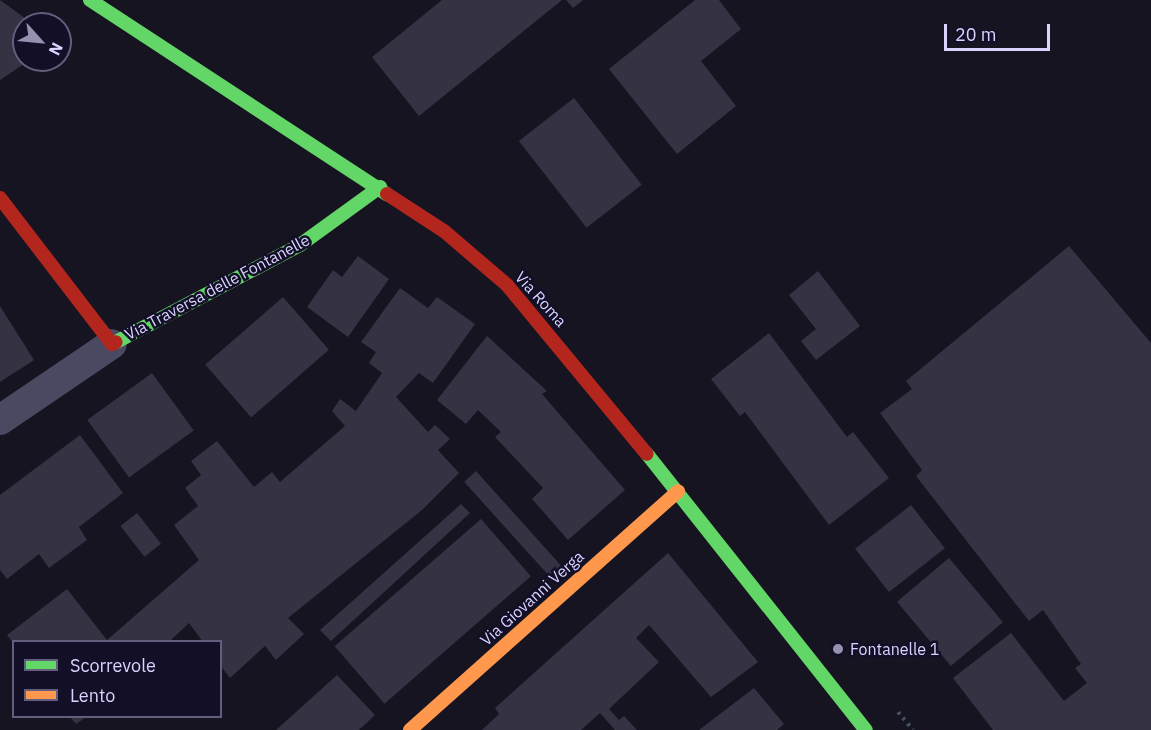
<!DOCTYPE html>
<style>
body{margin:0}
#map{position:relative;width:1151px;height:730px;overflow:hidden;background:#161421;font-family:"IBM Plex Sans",sans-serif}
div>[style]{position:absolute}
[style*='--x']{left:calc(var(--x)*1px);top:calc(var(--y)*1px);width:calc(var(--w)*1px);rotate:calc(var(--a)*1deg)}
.building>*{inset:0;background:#343243;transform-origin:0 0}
.path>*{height:4px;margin-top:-2px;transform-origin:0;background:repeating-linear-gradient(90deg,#44505f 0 3px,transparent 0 7.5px)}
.street>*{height:30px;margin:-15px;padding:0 15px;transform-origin:15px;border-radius:15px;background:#4a4962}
.fast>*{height:14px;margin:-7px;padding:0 7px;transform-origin:7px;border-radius:7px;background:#63d668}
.slow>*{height:14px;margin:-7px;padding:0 7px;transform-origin:7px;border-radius:7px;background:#ff974d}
.jam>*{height:14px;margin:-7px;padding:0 7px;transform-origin:7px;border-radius:7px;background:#b3261e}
.dots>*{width:16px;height:16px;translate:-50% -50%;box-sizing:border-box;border:3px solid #130f26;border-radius:50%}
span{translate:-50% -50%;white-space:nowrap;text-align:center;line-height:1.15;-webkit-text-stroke:5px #130f26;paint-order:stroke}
.street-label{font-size:16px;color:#d9d4ff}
.poi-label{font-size:16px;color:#d9d4ff}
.left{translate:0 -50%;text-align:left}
.legend{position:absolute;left:12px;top:640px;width:210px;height:78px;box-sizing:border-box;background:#130f26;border:2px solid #625e7d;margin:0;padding:8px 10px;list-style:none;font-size:18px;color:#d9d4ff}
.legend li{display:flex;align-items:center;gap:12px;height:30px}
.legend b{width:30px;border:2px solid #625e7d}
.north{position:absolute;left:12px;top:12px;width:60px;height:60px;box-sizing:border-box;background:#130f26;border:2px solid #625e7d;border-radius:50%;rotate:117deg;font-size:16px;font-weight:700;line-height:24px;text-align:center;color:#d9d4ff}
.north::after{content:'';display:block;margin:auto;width:21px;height:27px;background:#9591b1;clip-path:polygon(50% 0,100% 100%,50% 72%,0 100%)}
.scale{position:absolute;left:944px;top:24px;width:106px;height:27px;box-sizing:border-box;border:3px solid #d9d4ff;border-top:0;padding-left:8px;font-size:18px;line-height:21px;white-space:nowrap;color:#d9d4ff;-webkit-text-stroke:4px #130f26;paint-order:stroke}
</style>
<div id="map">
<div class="building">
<i style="clip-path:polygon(0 0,33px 24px,24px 24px,24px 60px,30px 60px,0 80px)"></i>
<i style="clip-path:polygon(442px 0,562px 0,419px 116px,372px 57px)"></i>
<i style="clip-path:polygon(566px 0,583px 0,573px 8px)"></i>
<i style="clip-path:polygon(695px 0,719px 0,741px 29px,701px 61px,736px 106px,677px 154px,609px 69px)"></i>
<i style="left:574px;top:98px;width:110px;height:70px;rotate:52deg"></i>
<i style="clip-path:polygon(1069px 246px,1151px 343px,1151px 730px,993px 730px,953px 678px,1011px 633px,1064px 701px,1087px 683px,1075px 668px,1081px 664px,1043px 610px,1029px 621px,916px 476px,922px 470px,880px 413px,912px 389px,906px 381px)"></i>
<i style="clip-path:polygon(358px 256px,389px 279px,348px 337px,307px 307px,333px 270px,342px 277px)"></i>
<i style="clip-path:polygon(818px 271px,860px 326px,816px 360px,801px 341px,816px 329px,789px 295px)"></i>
<i style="clip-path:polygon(400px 288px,428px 308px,437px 297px,475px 324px,433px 383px,419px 373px,396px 397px,428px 432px,435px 425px,450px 439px,438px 450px,459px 473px,422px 510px,288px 618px,304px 634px,276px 660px,265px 646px,230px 678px,220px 665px,220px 642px,203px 642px,189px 623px,169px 642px,14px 644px,7px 635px,67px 589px,107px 640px,199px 560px,174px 525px,198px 506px,185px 488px,201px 475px,191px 461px,217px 441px,254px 487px,272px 472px,280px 482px,345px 426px,332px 411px,340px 399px,356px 411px,382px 373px,369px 363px,376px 352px,361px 342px)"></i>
<i style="left:283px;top:297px;width:70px;height:103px;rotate:49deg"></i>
<i style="clip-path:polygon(0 306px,34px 360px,0 382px)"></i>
<i style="clip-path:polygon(769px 333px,847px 437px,853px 432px,889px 478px,829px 525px,745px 412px,740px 416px,711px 379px)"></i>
<i style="clip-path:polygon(487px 336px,547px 391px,542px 394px,625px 490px,568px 540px,532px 499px,543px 488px,495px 437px,501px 432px,478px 410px,466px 424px,437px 400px)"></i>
<i style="left:152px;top:373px;width:71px;height:80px;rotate:54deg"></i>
<i style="clip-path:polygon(80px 435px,123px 493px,79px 527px,87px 540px,49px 568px,39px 554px,7px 579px,0 570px,0 495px)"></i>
<i style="left:476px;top:471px;width:127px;height:16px;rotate:48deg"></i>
<i style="clip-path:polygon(461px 504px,470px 513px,331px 641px,320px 630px)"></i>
<i style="left:911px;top:505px;width:55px;height:71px;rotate:52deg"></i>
<i style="left:137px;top:513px;width:39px;height:21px;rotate:52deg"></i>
<i style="left:481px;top:519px;width:76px;height:194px;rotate:49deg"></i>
<i style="clip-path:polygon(668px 553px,758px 662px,711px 697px,649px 625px,636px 638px,659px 662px,609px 709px,619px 720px,624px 716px,637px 730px,615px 730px,600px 713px,581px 730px,482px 730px,499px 714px,495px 708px)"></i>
<i style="left:949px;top:558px;width:84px;height:68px;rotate:50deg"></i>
<i style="clip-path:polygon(337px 675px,375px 715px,359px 730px,276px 730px)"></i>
<i style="clip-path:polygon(754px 688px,784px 724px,777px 730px,699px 730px)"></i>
<i style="clip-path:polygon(70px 717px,86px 717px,76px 724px)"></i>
</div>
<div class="path">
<i style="--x:898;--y:712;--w:23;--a:50"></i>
</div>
<div class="street">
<i style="--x:0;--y:420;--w:135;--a:-34.2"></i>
</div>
<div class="fast">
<i style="--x:90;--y:0;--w:355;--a:33.2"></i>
<i style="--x:116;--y:342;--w:208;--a:-27.8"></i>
<i style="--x:300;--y:245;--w:99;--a:-35.9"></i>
<i style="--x:647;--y:454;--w:352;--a:51.6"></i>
</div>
<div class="slow">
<i style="--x:410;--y:730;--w:359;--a:-41.7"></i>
</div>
<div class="jam">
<i style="--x:387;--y:194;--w:68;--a:33"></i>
<i style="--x:444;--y:231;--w:83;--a:40.6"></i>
<i style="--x:507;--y:285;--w:219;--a:50.4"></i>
<i style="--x:0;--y:198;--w:184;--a:52.5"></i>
<i style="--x:112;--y:344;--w:4;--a:-27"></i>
</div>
<div class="dots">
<i style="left:838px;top:649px;background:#9591b1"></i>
</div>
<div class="street-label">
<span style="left:217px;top:287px;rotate:-28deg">Via Traversa delle Fontanelle</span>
<span style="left:541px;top:299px;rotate:48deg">Via Roma</span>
<span style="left:532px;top:598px;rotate:-42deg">Via Giovanni Verga</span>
</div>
<div class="poi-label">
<span class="left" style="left:850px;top:649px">Fontanelle 1</span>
</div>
<ul class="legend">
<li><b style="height:8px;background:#63d668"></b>Scorrevole</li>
<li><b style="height:8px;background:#ff974d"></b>Lento</li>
</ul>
<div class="north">N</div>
<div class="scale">20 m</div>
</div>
